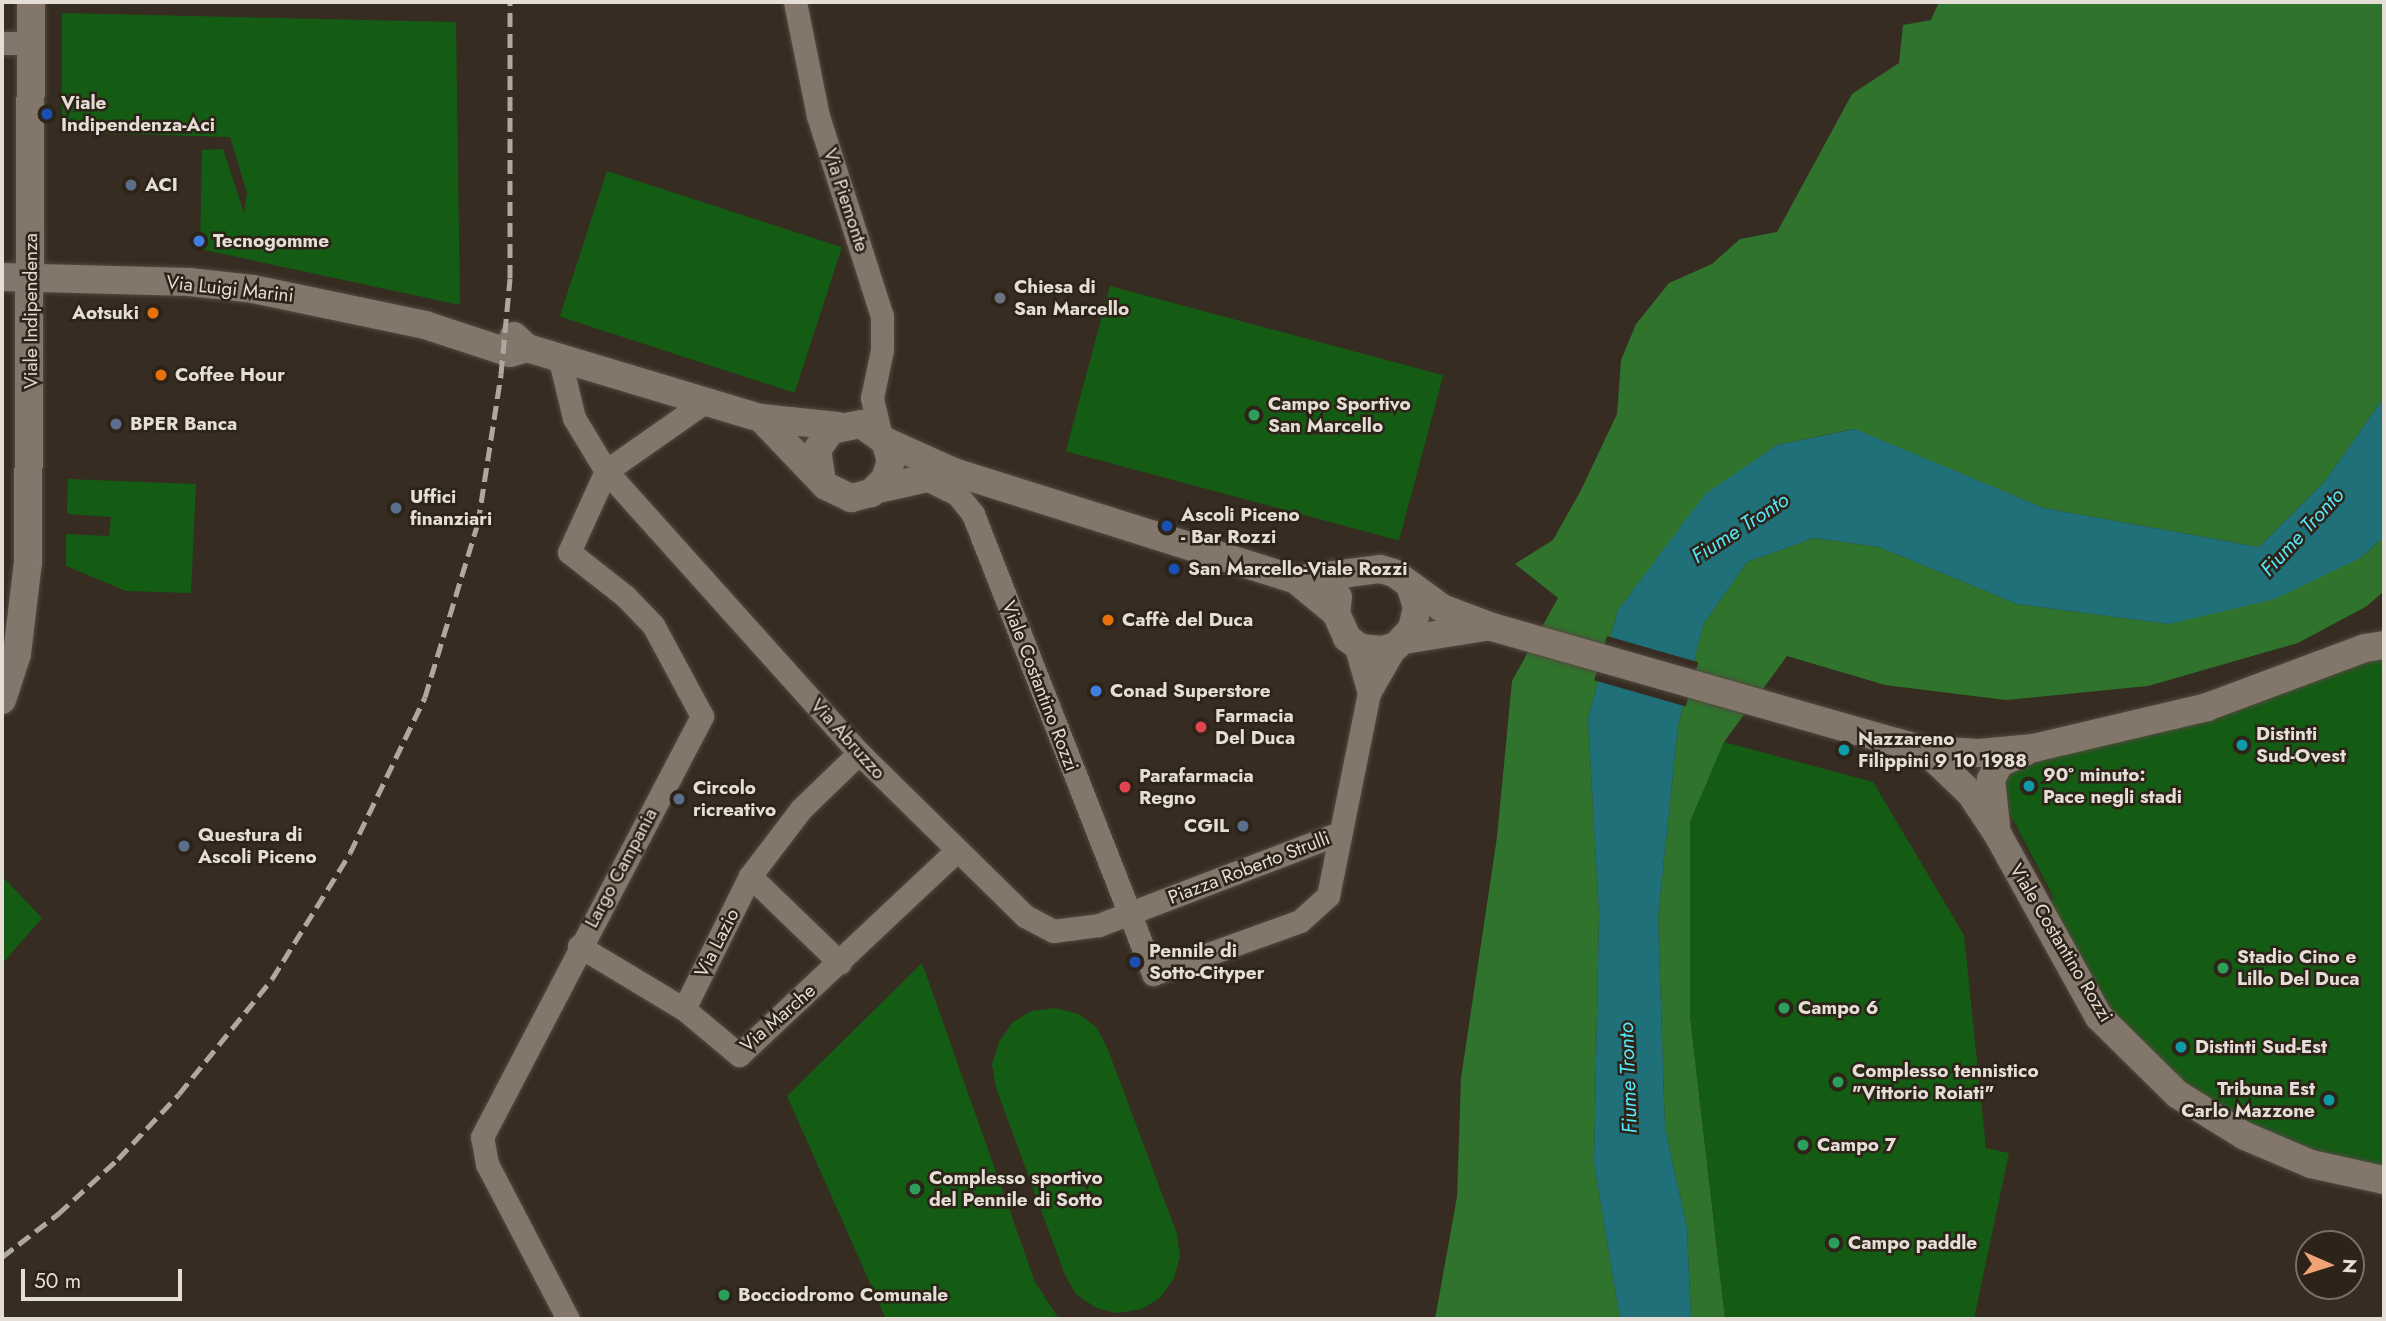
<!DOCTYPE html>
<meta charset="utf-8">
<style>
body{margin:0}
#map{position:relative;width:2386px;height:1321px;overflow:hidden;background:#372c22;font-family:Jost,sans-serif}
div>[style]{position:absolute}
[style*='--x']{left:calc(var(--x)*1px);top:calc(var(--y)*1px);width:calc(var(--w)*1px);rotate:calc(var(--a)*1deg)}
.green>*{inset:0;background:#145b13;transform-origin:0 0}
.forest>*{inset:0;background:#2f732c}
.water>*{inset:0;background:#207079}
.pier>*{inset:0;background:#372c22;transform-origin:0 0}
.roads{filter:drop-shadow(0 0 2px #524940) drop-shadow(0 0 2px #524940)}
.minor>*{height:23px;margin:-11.5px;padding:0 11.5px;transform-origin:11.5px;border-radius:11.5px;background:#83766a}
.tertiary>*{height:28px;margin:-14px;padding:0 14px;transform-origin:14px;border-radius:14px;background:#83766a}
.rail>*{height:5px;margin-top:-2.5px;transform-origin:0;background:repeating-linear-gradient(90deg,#b0a7a0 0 14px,transparent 0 21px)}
.dots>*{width:19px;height:19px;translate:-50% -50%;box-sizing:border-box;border:4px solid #2d2318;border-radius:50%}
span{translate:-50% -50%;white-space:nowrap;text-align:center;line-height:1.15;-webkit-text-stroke:5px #2d2318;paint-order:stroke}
.poi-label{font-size:19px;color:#e5ded7;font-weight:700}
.left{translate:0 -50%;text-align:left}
.right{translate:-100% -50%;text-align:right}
.street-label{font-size:19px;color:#e5ded7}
.water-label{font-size:21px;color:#55e8f9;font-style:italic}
.frame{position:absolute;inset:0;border:4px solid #e5ded7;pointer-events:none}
.north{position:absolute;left:2295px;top:1230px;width:70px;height:70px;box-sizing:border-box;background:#2d2318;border:2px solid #776e64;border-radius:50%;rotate:93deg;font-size:19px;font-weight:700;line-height:28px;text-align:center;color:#e5ded7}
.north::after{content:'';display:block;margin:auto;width:24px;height:32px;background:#efa377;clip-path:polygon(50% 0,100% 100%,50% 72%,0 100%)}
.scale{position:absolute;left:21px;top:1269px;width:161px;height:32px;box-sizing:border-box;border:4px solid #e5ded7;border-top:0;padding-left:9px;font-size:21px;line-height:24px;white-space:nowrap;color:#e5ded7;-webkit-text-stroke:5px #2d2318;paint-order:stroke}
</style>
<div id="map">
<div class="green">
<i style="clip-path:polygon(62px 13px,456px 22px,460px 305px,200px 249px,202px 150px,223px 149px,244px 213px,247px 193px,230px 137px,62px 132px)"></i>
<i style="left:607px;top:171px;width:247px;height:153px;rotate:18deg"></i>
<i style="left:1110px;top:286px;width:345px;height:171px;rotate:15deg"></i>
<i style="clip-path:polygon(68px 479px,196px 484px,191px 593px,126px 591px,66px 566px,66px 534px,109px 536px,111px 517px,67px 514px)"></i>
<i style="clip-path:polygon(2384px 655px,2384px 1194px,2306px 1173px,2173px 1100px,2033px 912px,2054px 898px,2010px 814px,2005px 794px,2007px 776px,2017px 765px)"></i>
<i style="clip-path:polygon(1724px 742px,1873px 782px,1964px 935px,1986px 1148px,2009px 1153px,1974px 1319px,1725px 1319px,1690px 1015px,1690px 822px)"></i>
<i style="clip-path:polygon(2px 876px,42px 918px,2px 964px)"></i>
<i style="clip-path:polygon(922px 963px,1035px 1282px,1059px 1319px,886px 1319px,787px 1096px)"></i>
<i style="clip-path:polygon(1055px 1008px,1079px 1014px,1096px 1027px,1107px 1047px,1177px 1234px,1180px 1257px,1174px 1278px,1160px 1298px,1142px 1309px,1117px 1313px,1096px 1308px,1076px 1294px,1065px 1275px,996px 1088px,992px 1064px,999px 1042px,1012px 1023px,1031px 1011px)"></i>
</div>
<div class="forest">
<i style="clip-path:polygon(1939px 2px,2384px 2px,2384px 397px,2325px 481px,2259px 547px,2044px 508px,1854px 429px,1777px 445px,1706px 494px,1618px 610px,1588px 718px,1599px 914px,1594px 1163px,1620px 1319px,1435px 1319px,1457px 1197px,1461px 1078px,1497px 837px,1512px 681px,1558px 598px,1515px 564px,1553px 540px,1581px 490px,1617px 414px,1621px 360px,1636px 324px,1669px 283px,1712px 264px,1740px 239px,1777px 232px,1852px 94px,1899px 63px,1903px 25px,1931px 20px)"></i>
<i style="clip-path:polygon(2384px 537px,2384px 591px,2367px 606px,2298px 643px,2148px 686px,2006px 700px,1885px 685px,1787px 656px,1724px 742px,1690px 822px,1690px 1016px,1725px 1319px,1691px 1319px,1687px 1228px,1665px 1128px,1658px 917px,1678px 726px,1703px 625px,1747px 562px,1814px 538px,1879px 547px,2017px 604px,2169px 624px,2360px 558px)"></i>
</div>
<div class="water">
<i style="clip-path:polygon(2384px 397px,2384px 537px,2360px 558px,2275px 599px,2169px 624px,2017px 604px,1879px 547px,1814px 538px,1747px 562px,1703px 625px,1678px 726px,1658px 917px,1665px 1128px,1687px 1228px,1691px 1319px,1620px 1319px,1594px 1163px,1599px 914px,1588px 718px,1618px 610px,1705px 494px,1777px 445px,1855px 429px,2044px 508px,2259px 547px,2325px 481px)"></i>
</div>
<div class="pier">
<i style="left:1607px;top:636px;width:95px;height:46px;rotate:16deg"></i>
</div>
<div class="roads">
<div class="minor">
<i style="--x:795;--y:2;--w:116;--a:78.6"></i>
<i style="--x:818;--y:116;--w:210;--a:72.3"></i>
<i style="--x:882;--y:316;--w:34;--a:90"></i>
<i style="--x:882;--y:350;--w:49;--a:101.8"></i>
<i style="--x:872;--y:398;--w:37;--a:77"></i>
<i style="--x:2;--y:43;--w:29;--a:0"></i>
<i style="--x:559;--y:356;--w:64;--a:76.4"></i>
<i style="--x:574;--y:418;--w:62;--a:58.9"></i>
<i style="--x:606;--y:471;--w:379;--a:48.1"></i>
<i style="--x:859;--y:753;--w:233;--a:44.5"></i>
<i style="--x:1025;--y:916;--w:32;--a:28"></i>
<i style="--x:1053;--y:931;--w:46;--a:-7.4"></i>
<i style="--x:1099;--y:925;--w:258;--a:-20.9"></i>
<i style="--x:606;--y:471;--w:122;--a:-35"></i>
<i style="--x:926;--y:479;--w:34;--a:26"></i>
<i style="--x:957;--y:494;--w:26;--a:51"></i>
<i style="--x:973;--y:514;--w:494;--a:68.6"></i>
<i style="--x:1153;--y:974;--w:156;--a:-19.8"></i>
<i style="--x:1300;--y:921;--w:38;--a:-42"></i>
<i style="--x:1328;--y:896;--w:207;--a:-78.6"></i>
<i style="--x:1369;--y:693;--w:54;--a:-60.1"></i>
<i style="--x:1355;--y:644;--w:51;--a:74.1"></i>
<i style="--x:750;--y:876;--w:125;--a:44"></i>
<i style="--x:579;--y:946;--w:122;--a:31"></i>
<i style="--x:684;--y:1009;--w:72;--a:39.9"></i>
<i style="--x:739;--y:1055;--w:298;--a:-43.2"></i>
<i style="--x:684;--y:1009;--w:148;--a:-63.6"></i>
<i style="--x:750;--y:876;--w:84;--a:-52.7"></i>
<i style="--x:801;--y:809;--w:81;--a:-44"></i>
<i style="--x:568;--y:1319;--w:175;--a:-117.6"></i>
<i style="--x:487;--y:1164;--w:27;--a:-100"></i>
<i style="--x:482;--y:1137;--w:475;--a:-62.4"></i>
<i style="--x:702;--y:716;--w:103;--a:-118.3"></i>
<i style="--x:653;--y:625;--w:40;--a:-134"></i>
<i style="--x:625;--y:596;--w:71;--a:-141.8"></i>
<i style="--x:569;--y:552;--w:89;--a:-65.4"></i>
</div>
<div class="tertiary">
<i style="--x:2;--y:277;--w:187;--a:1.5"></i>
<i style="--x:189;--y:282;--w:64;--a:6.2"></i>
<i style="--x:253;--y:289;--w:176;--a:11.8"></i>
<i style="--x:425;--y:325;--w:89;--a:18.2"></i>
<i style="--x:510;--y:353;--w:18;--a:-16"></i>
<i style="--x:514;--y:336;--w:18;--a:43"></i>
<i style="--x:527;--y:348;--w:244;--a:16.7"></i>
<i style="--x:761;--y:418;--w:77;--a:5.9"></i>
<i style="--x:761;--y:418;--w:94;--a:46.3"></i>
<i style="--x:826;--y:486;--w:28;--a:26"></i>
<i style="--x:851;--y:498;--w:21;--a:-14"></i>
<i style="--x:871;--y:493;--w:20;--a:-45"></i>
<i style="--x:885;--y:479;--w:19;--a:-72"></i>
<i style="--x:891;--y:461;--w:21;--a:-107"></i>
<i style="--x:885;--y:441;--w:29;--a:-145"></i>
<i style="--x:861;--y:424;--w:31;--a:169"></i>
<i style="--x:831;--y:430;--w:24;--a:125"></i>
<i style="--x:817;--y:450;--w:31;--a:81"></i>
<i style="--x:885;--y:441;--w:76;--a:24.2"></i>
<i style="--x:954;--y:472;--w:359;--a:17.5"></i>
<i style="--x:1296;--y:580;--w:52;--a:39.5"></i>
<i style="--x:878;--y:489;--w:78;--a:-12.6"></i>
<i style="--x:1296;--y:580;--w:85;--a:-7.5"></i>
<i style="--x:1380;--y:569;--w:15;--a:16"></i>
<i style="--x:1394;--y:573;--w:59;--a:36.1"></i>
<i style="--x:1442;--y:608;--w:53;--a:20.8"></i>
<i style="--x:1492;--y:627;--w:450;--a:15.9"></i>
<i style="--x:1925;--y:750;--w:54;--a:3.2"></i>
<i style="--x:1979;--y:753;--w:55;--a:-5.2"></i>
<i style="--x:2034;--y:748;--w:178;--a:-13.3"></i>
<i style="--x:2207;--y:707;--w:169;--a:-20.5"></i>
<i style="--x:2365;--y:648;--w:19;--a:-9"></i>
<i style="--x:1338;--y:597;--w:16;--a:97"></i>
<i style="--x:1336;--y:613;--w:27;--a:66"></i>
<i style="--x:1347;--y:638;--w:17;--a:36"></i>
<i style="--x:1361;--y:648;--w:21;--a:5"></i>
<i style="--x:1382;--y:650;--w:15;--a:-16"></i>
<i style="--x:1396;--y:646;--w:23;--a:-47"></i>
<i style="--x:1412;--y:629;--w:23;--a:-77"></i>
<i style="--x:1417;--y:607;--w:22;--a:-108"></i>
<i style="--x:1404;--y:640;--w:82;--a:-9.1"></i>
<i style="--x:2;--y:700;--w:48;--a:-71.9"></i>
<i style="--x:17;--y:654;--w:93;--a:-83.2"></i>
<i style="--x:28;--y:562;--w:560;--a:-89.69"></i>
<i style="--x:1925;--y:750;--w:64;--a:43.7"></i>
<i style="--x:1971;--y:794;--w:49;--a:56.6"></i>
<i style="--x:1998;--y:835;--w:208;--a:61"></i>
<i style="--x:2099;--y:1017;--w:110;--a:44.6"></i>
<i style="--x:2177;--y:1094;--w:80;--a:31.7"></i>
<i style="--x:2245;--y:1136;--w:72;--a:23"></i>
<i style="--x:2311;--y:1164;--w:75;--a:12.4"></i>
<i style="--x:1996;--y:825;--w:46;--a:-96.2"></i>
<i style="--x:1991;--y:779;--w:18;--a:-61"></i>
<i style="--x:2000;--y:763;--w:27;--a:-24"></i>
</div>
</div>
<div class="rail">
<i style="--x:2;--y:1257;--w:71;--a:-37.5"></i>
<i style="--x:58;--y:1214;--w:81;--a:-42.5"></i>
<i style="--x:118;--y:1159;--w:89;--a:-46.8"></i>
<i style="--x:179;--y:1094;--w:148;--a:-51"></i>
<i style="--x:272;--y:979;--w:148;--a:-58.2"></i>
<i style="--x:350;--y:853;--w:173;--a:-64.3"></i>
<i style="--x:425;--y:697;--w:182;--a:-73.1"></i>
<i style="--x:478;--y:523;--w:151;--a:-81.2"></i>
<i style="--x:501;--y:374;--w:96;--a:-84.6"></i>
<i style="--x:510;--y:278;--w:276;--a:-90"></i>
</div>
<div class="dots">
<i style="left:47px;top:114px;background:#1a4fb4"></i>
<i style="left:131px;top:185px;background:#5c6f8a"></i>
<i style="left:199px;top:241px;background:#3f7fe0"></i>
<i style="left:1000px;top:298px;background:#6b7280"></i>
<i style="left:153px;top:313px;background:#e8710a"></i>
<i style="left:161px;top:375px;background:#e8710a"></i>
<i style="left:1254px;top:415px;background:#2e9e5b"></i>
<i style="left:116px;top:424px;background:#5c6f8a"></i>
<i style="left:396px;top:508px;background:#5c6f8a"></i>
<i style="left:1167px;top:526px;background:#1a4fb4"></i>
<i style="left:1174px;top:569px;background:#1a4fb4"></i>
<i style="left:1108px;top:620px;background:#e8710a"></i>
<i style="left:1096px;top:691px;background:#3f7fe0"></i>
<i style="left:1201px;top:727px;background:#e0444e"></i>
<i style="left:2242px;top:745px;background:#0f9aa8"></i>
<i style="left:1844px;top:750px;background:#0f9aa8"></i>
<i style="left:2029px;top:786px;background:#0f9aa8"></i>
<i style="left:1125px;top:787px;background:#e0444e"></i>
<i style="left:679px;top:799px;background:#5c6f8a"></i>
<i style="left:1243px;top:826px;background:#5c6f8a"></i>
<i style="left:184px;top:846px;background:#5c6f8a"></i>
<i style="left:1135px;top:962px;background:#1a4fb4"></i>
<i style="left:2223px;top:968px;background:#2e9e5b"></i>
<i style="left:1784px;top:1008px;background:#2e9e5b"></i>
<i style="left:2181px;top:1047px;background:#0f9aa8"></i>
<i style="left:1838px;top:1082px;background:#2e9e5b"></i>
<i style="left:2329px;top:1100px;background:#0f9aa8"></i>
<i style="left:1803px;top:1145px;background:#2e9e5b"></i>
<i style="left:915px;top:1189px;background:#2e9e5b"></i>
<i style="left:1834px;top:1243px;background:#2e9e5b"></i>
<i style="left:724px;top:1295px;background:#2e9e5b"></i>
</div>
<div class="poi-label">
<span class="left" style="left:61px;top:114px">Viale<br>Indipendenza-Aci</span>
<span class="left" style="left:145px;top:185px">ACI</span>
<span class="left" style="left:213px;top:241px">Tecnogomme</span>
<span class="left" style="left:1014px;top:298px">Chiesa di<br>San Marcello</span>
<span class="right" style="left:139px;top:313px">Aotsuki</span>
<span class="left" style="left:175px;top:375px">Coffee Hour</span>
<span class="left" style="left:1268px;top:415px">Campo Sportivo<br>San Marcello</span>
<span class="left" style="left:130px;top:424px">BPER Banca</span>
<span class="left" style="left:410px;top:508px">Uffici<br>finanziari</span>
<span class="left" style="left:1181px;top:526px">Ascoli Piceno<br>- Bar Rozzi</span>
<span class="left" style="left:1188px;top:569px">San Marcello-Viale Rozzi</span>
<span class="left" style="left:1122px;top:620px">Caffè del Duca</span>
<span class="left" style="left:1110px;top:691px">Conad Superstore</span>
<span class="left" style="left:1215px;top:727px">Farmacia<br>Del Duca</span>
<span class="left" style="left:2256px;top:745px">Distinti<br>Sud-Ovest</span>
<span class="left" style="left:1858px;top:750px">Nazzareno<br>Filippini 9 10 1988</span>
<span class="left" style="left:2043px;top:786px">90° minuto:<br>Pace negli stadi</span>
<span class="left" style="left:1139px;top:787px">Parafarmacia<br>Regno</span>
<span class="left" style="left:693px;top:799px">Circolo<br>ricreativo</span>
<span class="right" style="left:1229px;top:826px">CGIL</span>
<span class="left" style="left:198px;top:846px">Questura di<br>Ascoli Piceno</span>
<span class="left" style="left:1149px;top:962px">Pennile di<br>Sotto-Cityper</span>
<span class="left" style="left:2237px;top:968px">Stadio Cino e<br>Lillo Del Duca</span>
<span class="left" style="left:1798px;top:1008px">Campo 6</span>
<span class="left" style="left:2195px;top:1047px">Distinti Sud-Est</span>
<span class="left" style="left:1852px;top:1082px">Complesso tennistico<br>"Vittorio Roiati"</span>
<span class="right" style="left:2315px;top:1100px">Tribuna Est<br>Carlo Mazzone</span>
<span class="left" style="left:1817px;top:1145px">Campo 7</span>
<span class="left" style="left:929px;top:1189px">Complesso sportivo<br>del Pennile di Sotto</span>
<span class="left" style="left:1848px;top:1243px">Campo paddle</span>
<span class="left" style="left:738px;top:1295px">Bocciodromo Comunale</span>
</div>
<div class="street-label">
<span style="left:846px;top:200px;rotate:72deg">Via Piemonte</span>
<span style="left:230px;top:289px;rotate:6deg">Via Luigi Marini</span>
<span style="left:31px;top:311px;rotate:-90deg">Viale Indipendenza</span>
<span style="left:1040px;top:686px;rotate:69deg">Viale Costantino Rozzi</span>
<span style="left:848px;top:739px;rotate:48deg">Via Abruzzo</span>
<span style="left:621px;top:868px;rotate:-62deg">Largo Campania</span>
<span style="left:1249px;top:868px;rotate:-21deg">Piazza Roberto Strulli</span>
<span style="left:717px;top:943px;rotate:-63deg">Via Lazio</span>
<span style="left:2061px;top:943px;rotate:59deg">Viale Costantino Rozzi</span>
<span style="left:778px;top:1018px;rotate:-41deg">Via Marche</span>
</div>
<div class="water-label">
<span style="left:1740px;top:528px;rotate:-33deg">Fiume Tronto</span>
<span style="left:2302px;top:532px;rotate:-47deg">Fiume Tronto</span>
<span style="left:1628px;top:1078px;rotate:-92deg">Fiume Tronto</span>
</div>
<div class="frame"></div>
<div class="north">N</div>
<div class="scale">50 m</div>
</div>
